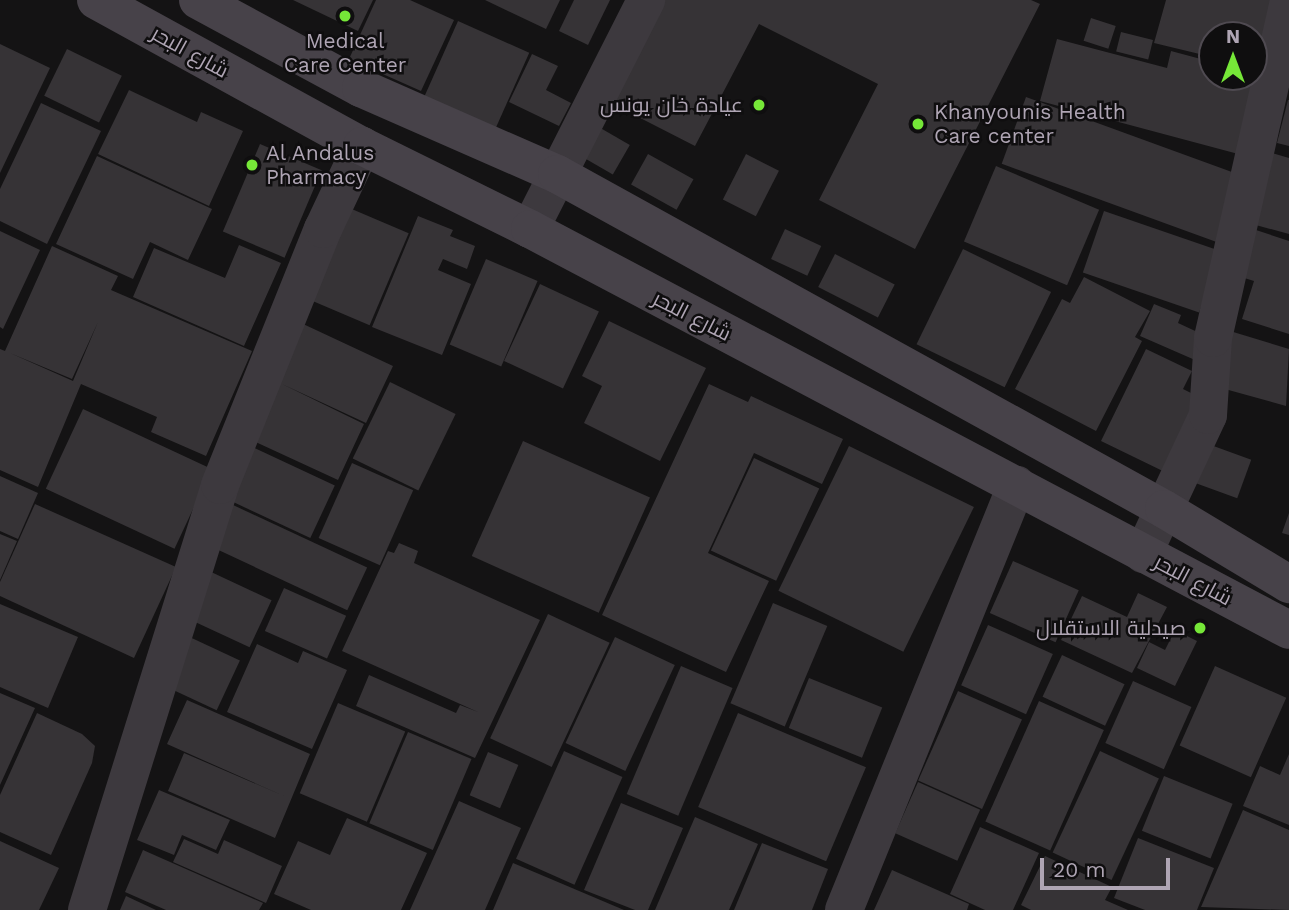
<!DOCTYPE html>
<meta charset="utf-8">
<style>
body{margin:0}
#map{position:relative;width:1289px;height:910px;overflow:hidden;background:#141314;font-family:"Work Sans",Cairo,sans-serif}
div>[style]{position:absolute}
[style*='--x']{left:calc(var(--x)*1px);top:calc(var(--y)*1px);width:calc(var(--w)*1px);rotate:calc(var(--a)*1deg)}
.building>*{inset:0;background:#363336;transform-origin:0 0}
.street>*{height:38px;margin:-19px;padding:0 19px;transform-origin:19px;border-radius:19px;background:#3d393e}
.secondary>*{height:38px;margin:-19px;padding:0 19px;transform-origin:19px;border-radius:19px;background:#474249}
.dots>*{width:19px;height:19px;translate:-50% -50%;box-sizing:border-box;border:4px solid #0f0e0f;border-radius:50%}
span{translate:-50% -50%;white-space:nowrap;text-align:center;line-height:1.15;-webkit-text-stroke:5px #0f0e0f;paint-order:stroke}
.poi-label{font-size:21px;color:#afa5b4}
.right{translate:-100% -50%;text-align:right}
.left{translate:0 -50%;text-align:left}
.street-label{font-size:21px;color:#afa5b4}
.north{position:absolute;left:1198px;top:21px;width:70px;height:70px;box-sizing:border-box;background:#0f0e0f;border:2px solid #4f4a51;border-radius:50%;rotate:0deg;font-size:19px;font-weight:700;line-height:28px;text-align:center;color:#afa5b4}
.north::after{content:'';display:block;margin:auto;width:24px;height:32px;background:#76e738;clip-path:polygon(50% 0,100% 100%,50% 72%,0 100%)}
.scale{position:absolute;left:1040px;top:858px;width:130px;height:32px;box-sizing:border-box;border:4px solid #afa5b4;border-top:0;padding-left:9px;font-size:21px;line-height:24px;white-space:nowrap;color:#afa5b4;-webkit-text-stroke:5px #0f0e0f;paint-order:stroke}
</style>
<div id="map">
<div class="building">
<i style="clip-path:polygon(293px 0,373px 0,358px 31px)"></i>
<i style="clip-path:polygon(376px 0,410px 0,454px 20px,421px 91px,349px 59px)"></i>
<i style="clip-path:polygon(485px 0,560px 0,546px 29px)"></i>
<i style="clip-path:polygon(574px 0,610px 0,588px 45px,559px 31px)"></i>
<i style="clip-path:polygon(659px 0,1031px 0,1040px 4px,915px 249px,819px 200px,878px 84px,759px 24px,695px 146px,607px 101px)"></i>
<i style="clip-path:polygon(1166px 0,1280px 0,1254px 68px,1254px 35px,1212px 35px,1212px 57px,1154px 43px)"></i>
<i style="left:1091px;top:18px;width:26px;height:24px;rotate:18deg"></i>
<i style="left:458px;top:21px;width:78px;height:84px;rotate:24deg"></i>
<i style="left:1121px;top:32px;width:33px;height:20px;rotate:14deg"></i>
<i style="clip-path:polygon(1057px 39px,1167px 68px,1171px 51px,1212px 62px,1212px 77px,1254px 77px,1242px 155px,1040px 101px)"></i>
<i style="clip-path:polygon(0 44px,50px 68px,0 173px)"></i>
<i style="left:67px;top:49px;width:61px;height:52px;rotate:26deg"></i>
<i style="clip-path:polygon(532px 54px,558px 66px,546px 90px,571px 103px,559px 126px,509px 102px)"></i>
<i style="clip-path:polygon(129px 90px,197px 122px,201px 112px,243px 131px,209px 206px,98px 154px)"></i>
<i style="left:1026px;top:97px;width:233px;height:71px;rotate:20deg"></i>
<i style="clip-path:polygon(1288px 100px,1289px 100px,1289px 146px,1277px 143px)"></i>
<i style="clip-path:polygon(41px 103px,101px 131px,47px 244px,0 221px,0 189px)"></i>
<i style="left:590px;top:122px;width:46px;height:34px;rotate:30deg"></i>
<i style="left:260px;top:144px;width:67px;height:95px;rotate:23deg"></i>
<i style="clip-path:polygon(1272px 153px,1289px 158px,1289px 234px,1252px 224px)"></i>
<i style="left:648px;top:154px;width:52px;height:35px;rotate:29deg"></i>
<i style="left:746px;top:154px;width:37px;height:51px;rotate:27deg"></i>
<i style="clip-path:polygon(97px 156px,212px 209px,188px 260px,150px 242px,133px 279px,56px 244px)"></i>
<i style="left:996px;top:166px;width:112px;height:82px;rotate:23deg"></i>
<i style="left:347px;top:207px;width:67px;height:100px;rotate:23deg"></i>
<i style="left:1104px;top:211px;width:123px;height:65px;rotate:19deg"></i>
<i style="clip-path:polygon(418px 216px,453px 230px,450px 236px,475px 246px,467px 269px,443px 259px,438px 270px,471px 284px,442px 355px,372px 327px)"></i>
<i style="left:785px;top:229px;width:40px;height:33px;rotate:25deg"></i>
<i style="clip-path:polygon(1256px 230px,1289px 241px,1289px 334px,1242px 319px,1254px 281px,1241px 277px)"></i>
<i style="clip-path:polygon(0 231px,40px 250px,3px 329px,0 327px)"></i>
<i style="clip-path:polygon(239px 245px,281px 263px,244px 346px,133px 297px,154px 248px,225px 278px)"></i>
<i style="clip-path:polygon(evenodd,52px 246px,118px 276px,111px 290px,252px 351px,206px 456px,151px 432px,157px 417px,81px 384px,38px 487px,0 470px,0 349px,5px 351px,52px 246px,98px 322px,73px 381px,10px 353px,72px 379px,98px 322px)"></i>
<i style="left:963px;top:249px;width:98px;height:106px;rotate:26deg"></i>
<i style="left:835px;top:254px;width:67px;height:37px;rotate:27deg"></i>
<i style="left:486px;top:259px;width:56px;height:93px;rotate:23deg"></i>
<i style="clip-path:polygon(1084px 277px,1150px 311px,1135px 337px,1142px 341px,1096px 431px,1015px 389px,1062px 299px,1070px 303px)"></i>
<i style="left:540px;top:284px;width:65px;height:85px;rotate:25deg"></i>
<i style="clip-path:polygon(1154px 304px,1181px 315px,1178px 323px,1206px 336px,1195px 360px,1140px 336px)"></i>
<i style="clip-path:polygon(609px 321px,706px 368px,660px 461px,584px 423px,602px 386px,582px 376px)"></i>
<i style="clip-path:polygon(301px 323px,393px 366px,366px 423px,282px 384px,364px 424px,338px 480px,247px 438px)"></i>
<i style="clip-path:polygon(1230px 331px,1289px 349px,1286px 406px,1214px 386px)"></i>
<i style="clip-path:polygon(1146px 349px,1192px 371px,1183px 389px,1207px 401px,1171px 475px,1101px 441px)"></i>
<i style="left:390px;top:382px;width:73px;height:85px;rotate:26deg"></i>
<i style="clip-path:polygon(709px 384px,748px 402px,751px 396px,843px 439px,822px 484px,754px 453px,708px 553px,769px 581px,726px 672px,602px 615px)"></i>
<i style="left:83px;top:409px;width:142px;height:88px;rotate:25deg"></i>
<i style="left:523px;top:441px;width:139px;height:126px;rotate:24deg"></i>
<i style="left:246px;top:444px;width:98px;height:58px;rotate:25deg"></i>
<i style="left:1208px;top:444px;width:46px;height:41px;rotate:20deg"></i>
<i style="left:849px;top:446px;width:139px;height:161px;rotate:26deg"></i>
<i style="left:754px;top:458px;width:72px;height:102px;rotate:25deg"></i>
<i style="left:352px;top:463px;width:67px;height:82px;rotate:24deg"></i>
<i style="clip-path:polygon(0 476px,38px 493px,18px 539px,0 531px)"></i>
<i style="clip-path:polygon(35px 504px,176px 567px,134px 658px,0 596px,0 582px)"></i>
<i style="left:233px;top:505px;width:148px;height:47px;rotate:25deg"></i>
<i style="clip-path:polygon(1289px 513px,1289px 535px,1282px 533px)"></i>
<i style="clip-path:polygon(0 534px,17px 541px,0 580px)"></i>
<i style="clip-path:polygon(399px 543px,418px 551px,414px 563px,540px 620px,475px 758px,356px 706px,369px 675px,456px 713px,460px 705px,478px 712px,342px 651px,388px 551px,394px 553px)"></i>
<i style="left:1013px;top:561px;width:72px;height:57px;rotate:24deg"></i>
<i style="left:209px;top:571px;width:69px;height:52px;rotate:25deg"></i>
<i style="left:284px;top:588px;width:68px;height:47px;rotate:24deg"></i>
<i style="clip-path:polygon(1138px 593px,1167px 607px,1132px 673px,1061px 640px,1082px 596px,1127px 617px)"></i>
<i style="left:773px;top:603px;width:59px;height:109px;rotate:23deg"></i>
<i style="clip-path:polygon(0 604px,78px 637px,48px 708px,0 687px)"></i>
<i style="left:548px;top:614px;width:68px;height:137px;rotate:25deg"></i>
<i style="left:988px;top:625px;width:71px;height:66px;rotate:24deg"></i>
<i style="clip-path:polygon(1175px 630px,1197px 641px,1175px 686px,1137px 668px,1149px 642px,1165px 650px)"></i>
<i style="left:181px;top:633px;width:65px;height:55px;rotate:25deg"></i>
<i style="left:615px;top:637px;width:66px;height:117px;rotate:25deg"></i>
<i style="clip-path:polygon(257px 644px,298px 663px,303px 651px,347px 670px,312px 749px,227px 712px)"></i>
<i style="left:1062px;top:655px;width:69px;height:46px;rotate:25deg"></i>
<i style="left:681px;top:666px;width:56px;height:139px;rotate:23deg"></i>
<i style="left:1215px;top:666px;width:78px;height:87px;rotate:24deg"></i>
<i style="left:809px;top:678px;width:79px;height:54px;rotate:22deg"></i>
<i style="left:1133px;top:681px;width:64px;height:68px;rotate:24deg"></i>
<i style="left:958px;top:691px;width:70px;height:98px;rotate:24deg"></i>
<i style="clip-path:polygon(0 693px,35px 708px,0 785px)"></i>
<i style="clip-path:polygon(187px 700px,310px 754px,275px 838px,168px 791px,184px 753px,284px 796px,167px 744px)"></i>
<i style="left:1039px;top:701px;width:71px;height:132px;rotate:24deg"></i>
<i style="left:338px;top:703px;width:73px;height:98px;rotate:23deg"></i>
<i style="clip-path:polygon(37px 713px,82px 734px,95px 746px,92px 763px,51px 855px,0 832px,0 795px)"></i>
<i style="left:738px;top:713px;width:139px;height:102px;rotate:23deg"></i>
<i style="left:408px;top:732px;width:69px;height:99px;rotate:23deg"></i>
<i style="left:564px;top:751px;width:64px;height:118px;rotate:24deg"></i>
<i style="left:1100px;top:751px;width:65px;height:112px;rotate:25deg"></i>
<i style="left:488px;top:752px;width:33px;height:47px;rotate:23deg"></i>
<i style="clip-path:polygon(1289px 754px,1289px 825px,1243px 806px,1260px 766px,1280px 775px)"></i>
<i style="left:1164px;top:776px;width:74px;height:59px;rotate:22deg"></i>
<i style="left:918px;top:782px;width:68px;height:56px;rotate:24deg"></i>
<i style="clip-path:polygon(159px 790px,230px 820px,216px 850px,182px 835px,174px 855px,137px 840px)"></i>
<i style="clip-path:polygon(459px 801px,521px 828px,485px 910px,410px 910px)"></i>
<i style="clip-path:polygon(621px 803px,683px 828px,648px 910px,635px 910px,584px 890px)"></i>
<i style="clip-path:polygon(1243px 810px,1289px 830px,1289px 910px,1201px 907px)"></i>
<i style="clip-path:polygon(695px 817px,758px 844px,729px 910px,655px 910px)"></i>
<i style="clip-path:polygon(347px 818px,427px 853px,401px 910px,311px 910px,274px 894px,298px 841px,330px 855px)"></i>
<i style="clip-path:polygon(980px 827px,1039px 853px,1013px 910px,985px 910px,950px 894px)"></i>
<i style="clip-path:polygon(1138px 838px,1214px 868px,1197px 910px,1145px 910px,1114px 898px)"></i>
<i style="clip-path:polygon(184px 839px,218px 854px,224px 840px,282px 866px,266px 903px,173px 862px)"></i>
<i style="clip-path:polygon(0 841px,59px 868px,39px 910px,0 910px)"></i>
<i style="clip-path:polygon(762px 843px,828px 869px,812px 910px,734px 910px)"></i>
<i style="clip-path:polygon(143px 850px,263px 903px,259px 910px,166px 910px,125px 892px)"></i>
<i style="clip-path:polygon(1045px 856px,1112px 887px,1105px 900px,1128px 910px,1031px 910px,1021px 905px)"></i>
<i style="clip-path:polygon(513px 863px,624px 910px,493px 910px)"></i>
<i style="clip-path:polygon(892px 870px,969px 904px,967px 910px,874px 910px)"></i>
<i style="clip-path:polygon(126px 896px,156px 910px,120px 910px)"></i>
</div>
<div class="street">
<i style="--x:530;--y:229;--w:257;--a:-63.1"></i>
<i style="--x:1143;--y:554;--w:153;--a:-64.9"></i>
<i style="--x:1208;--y:415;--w:77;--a:-86.3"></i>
<i style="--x:1213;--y:338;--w:346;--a:-77.3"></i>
<i style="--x:87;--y:910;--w:445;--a:-72.6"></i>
<i style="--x:220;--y:485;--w:276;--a:-68.1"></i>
<i style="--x:323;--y:229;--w:92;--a:-64.8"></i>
<i style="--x:844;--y:910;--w:459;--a:-67.9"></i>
</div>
<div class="secondary">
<i style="--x:96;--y:0;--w:303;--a:28.8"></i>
<i style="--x:362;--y:146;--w:187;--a:26.3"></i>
<i style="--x:530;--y:229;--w:858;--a:27.85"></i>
<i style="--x:198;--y:0;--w:185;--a:28.4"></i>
<i style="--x:361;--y:88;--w:214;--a:23.7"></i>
<i style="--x:557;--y:174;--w:693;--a:28.89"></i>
<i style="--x:1164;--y:509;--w:146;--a:31"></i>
</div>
<div class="dots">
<i style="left:345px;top:16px;background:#76e738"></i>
<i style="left:759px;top:105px;background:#76e738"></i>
<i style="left:918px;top:124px;background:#76e738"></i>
<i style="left:252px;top:165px;background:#76e738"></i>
<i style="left:1200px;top:628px;background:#76e738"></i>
</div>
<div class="poi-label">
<span style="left:345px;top:53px">Medical<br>Care Center</span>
<span class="right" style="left:743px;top:105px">عيادة خان يونس</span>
<span class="left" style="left:934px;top:124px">Khanyounis Health<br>Care center</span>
<span class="left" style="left:266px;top:165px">Al Andalus<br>Pharmacy</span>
<span class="right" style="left:1186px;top:628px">صيدلية الاستقلال</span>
</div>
<div class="street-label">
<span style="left:190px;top:52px;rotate:29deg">شارع البحر</span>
<span style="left:692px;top:316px;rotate:27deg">شارع البحر</span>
<span style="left:1193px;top:580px;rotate:28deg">شارع البحر</span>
</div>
<div class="north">N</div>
<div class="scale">20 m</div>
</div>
